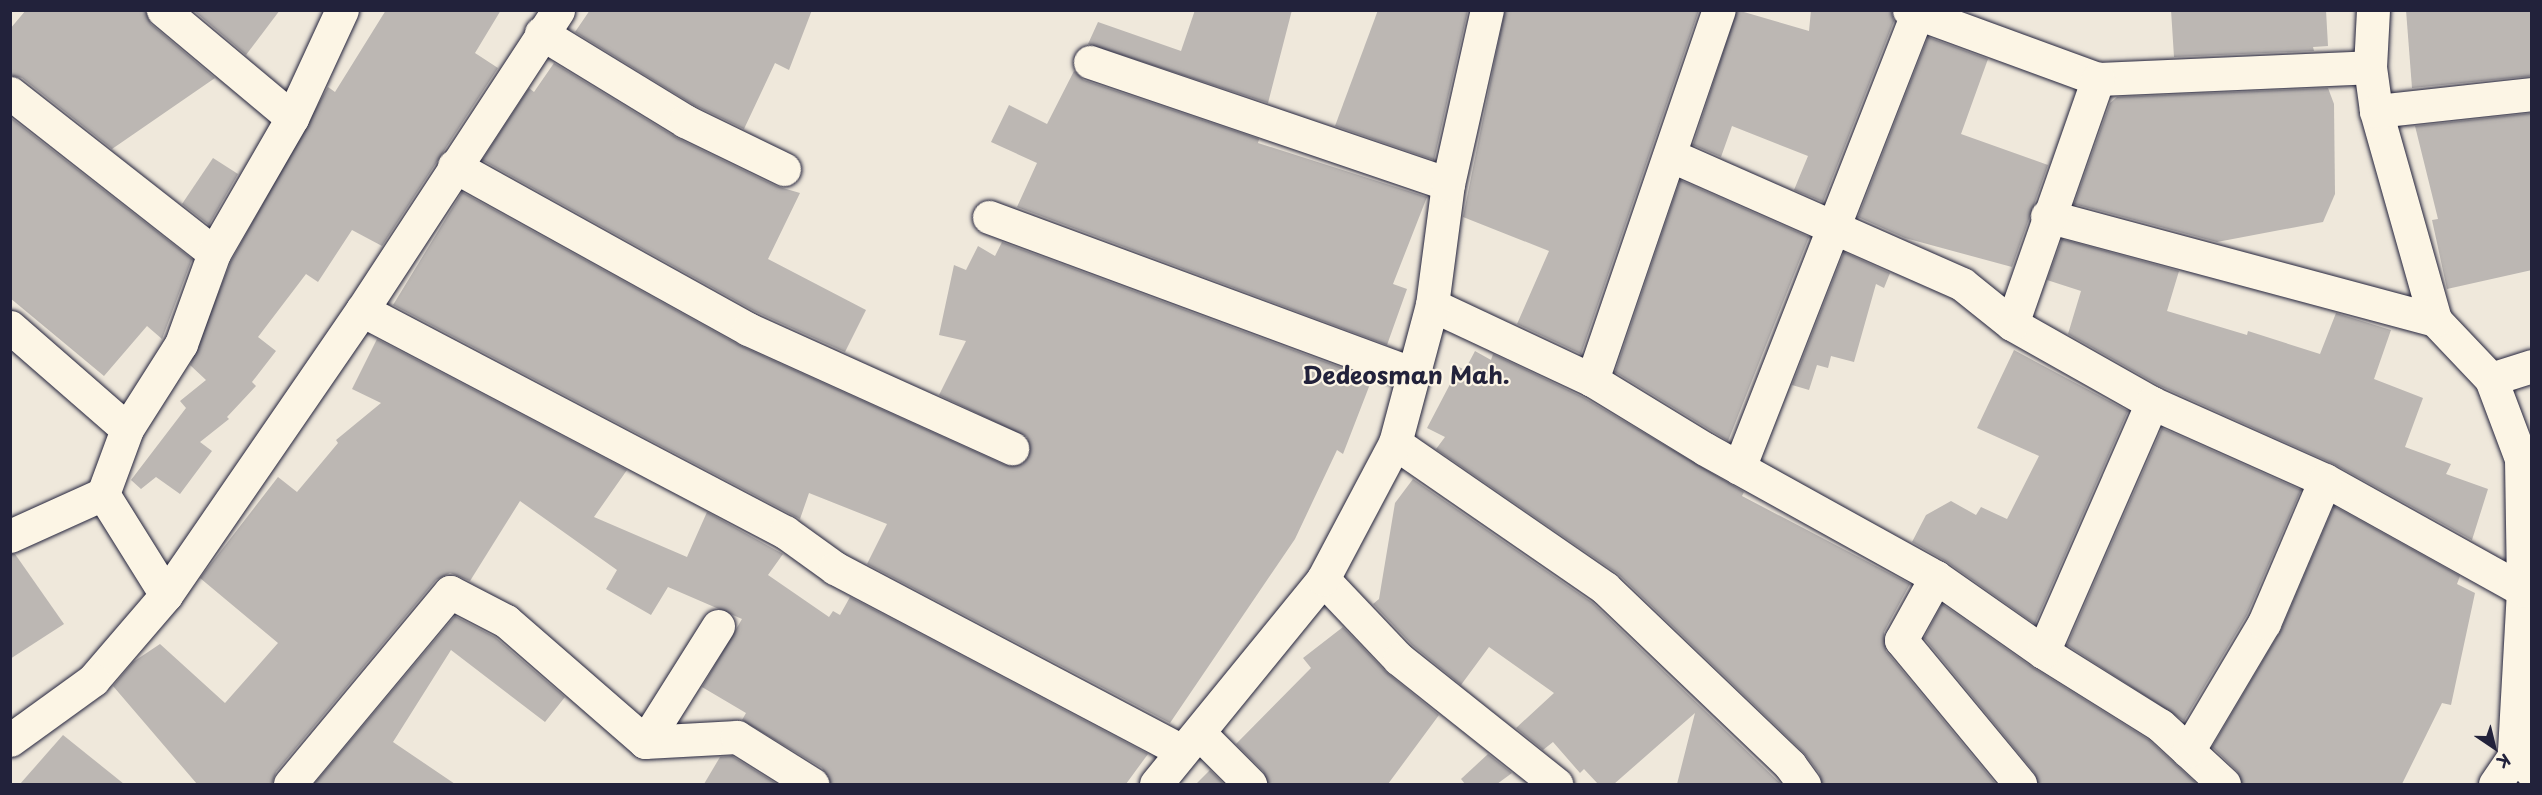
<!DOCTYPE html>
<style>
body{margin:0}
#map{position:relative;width:2542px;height:795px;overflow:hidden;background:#efe8db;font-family:"Playpen Sans",sans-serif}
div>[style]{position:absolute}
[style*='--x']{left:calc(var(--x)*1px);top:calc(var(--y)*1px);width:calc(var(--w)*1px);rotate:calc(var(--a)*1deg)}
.building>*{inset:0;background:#bcb7b3}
.roads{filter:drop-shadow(0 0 2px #22223b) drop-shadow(0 0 2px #22223b)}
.minor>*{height:33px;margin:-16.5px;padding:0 16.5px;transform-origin:16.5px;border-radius:16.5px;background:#fcf5e5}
.tertiary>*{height:33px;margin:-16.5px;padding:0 16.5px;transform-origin:16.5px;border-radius:16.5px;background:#fcf5e5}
span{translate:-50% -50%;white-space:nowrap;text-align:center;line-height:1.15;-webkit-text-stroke:4.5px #fcf5e5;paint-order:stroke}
.district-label{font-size:24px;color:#22223b;font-weight:700}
.frame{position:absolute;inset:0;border:12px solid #22223b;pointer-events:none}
.north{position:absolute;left:2464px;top:717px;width:60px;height:60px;-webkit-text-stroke:4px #fcf5e5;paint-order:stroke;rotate:145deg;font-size:16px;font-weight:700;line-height:24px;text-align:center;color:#22223b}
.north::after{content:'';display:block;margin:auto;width:21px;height:27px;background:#22223b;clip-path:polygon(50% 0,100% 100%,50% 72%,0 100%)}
</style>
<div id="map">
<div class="building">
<i style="clip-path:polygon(26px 10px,145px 10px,151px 24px,215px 78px,112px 149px,22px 78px,10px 75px,10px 29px)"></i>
<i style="clip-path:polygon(193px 10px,280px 10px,246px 55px)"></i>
<i style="clip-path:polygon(386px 10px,501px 10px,475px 53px,498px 68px,382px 246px,352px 230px,318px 282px,306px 274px,258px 337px,276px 351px,252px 382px,256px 386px,227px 417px,229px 419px,200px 442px,212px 451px,180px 494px,156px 477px,141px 489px,131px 480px,186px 408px,180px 401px,206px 380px,190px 365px,231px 261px,324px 94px,328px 87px,335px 92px)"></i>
<i style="clip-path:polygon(590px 10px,812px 10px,789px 70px,775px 63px,744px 129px,694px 105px,575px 32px)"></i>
<i style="clip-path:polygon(1195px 10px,1292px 10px,1268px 103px,1088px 44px,1098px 22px,1181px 51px)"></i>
<i style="clip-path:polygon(1378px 10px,1468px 10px,1434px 160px,1335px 126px)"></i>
<i style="clip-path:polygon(1505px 10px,1699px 10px,1581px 354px,1517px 324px,1549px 251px,1463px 217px)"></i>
<i style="clip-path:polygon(1737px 10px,1809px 31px,1811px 10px,1891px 10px,1894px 21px,1823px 202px,1794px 190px,1808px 156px,1732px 126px,1721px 157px,1693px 145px)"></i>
<i style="clip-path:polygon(2171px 10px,2326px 10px,2328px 46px,2313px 47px,2314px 51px,2174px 57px)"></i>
<i style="clip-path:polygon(2406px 10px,2532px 10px,2532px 76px,2412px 88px)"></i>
<i style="clip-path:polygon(1928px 37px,1988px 59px,1961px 134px,2048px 165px,2012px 267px,1905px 238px,1858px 217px)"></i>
<i style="clip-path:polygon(554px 63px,677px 138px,776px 186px,800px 193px,768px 259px,866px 310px,845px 352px,756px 312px,482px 160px,529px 88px,534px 92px)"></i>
<i style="clip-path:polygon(1074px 71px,1084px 80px,1259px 139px,1258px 143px,1427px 197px,1393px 284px,1407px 289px,1387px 345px,1017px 207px,1037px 163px,991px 142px,1009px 105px,1047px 124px)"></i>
<i style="clip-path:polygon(2328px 88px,2334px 104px,2335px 194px,2323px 222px,2217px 242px,2074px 204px,2110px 103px,2117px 97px)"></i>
<i style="clip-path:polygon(2532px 113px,2532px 270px,2447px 289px,2432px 220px,2438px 219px,2415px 126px)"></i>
<i style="clip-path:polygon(10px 117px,192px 259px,162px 339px,147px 326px,104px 376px,10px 298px)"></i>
<i style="clip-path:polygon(213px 158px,238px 174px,209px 225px,182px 204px)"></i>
<i style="clip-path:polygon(1680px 180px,1809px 237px,1728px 441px,1615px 372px)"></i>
<i style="clip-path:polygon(462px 192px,739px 345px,1005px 465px,1022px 464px,1029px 456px,1027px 437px,939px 395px,966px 341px,939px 335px,954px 265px,966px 270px,978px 246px,995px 256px,1002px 242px,1372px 379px,1343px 454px,1337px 450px,1295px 539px,1170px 723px,867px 564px,887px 524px,809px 493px,800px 519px,393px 305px)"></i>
<i style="clip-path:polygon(2062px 239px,2179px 271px,2167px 311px,2247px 335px,2248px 331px,2320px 354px,2336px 313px,2391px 330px,2374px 379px,2423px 398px,2405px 447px,2451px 464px,2446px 474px,2488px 489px,2472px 540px,2334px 464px,2160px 386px,2068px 334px,2081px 291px,2047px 280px)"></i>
<i style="clip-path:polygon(1844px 252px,1890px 273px,1884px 288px,1876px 284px,1854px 362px,1831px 356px,1828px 368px,1817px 365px,1809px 390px,1792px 385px)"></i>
<i style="clip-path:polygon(377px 339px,627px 470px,594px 517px,687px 557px,707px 512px,783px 554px,768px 575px,829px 617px,833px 611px,840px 615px,850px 597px,1148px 754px,1126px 784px,831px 784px,822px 768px,742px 720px,746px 713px,702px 687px,742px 619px,668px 587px,651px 615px,606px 589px,617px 570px,520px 501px,470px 581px,450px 573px,436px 580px,276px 772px,272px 784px,197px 784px,113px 686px,133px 662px,160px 644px,225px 703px,278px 643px,200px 578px,278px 477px,297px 492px,338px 443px,336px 440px,381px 403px,352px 389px)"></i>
<i style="clip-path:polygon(2014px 350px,2128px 411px,2035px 624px,1947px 562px,1912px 542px,1926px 515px,1951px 501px,1976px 515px,1981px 507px,2007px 519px,2039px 456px,1977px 428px)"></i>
<i style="clip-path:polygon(1475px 351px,1491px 360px,1493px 354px,1583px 397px,1744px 492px,1742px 496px,1910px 584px,1884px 632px,1886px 651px,1996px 784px,1822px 784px,1819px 773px,1803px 752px,1618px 574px,1436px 449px,1445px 437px,1427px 428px,1459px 367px,1465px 370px)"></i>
<i style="clip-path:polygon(2162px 428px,2301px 490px,2247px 615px,2184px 721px,2067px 645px)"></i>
<i style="clip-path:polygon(1413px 479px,1593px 603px,1781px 784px,1677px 784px,1695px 713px,1614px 784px,1598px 784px,1584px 769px,1580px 773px,1553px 742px,1543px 750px,1516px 728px,1554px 693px,1489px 647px,1461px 685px,1412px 645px,1373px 604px,1379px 599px,1395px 503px)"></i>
<i style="clip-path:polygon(2334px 506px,2460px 576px,2457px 584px,2475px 593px,2451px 705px,2442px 703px,2402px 784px,2242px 784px,2237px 771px,2212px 747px,2281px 630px)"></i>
<i style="clip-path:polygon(10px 554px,15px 554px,64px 624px,10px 659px)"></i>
<i style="clip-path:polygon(1942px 604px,2032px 667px,2149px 740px,2197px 784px,2038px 784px,2034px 772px,1924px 638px)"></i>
<i style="clip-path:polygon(455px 616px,495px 637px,565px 697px,545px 722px,451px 650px,393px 742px,455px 784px,314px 784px)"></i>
<i style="clip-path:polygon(1343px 627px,1386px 672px,1439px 715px,1388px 784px,1268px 784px,1263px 771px,1236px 744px,1311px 668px,1303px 658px)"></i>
<i style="clip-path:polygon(63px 735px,124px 784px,20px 784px)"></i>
<i style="clip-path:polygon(1488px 754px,1512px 773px,1497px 784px,1465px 784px,1461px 779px)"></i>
<i style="clip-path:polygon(732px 756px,777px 784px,704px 784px,720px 757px)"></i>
<i style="clip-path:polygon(1210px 770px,1224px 784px,1196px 784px)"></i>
</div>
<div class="roads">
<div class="minor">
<i style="--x:163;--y:10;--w:168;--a:39.9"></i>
<i style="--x:1909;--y:10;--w:201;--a:20.1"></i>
<i style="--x:2098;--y:79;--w:272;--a:-2.5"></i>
<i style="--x:2373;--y:10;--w:57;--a:93"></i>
<i style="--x:2370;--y:67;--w:44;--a:82.2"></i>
<i style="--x:2376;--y:111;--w:217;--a:74.2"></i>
<i style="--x:2435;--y:320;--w:81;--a:46.5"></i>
<i style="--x:2491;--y:379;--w:85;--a:69.4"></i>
<i style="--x:2521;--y:459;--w:131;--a:89.1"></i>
<i style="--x:2523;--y:590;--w:162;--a:93.2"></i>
<i style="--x:2514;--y:752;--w:27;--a:48"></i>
<i style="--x:541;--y:33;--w:169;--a:31.4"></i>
<i style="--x:685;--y:121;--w:110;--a:25.9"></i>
<i style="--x:1090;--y:62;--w:378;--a:18.8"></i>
<i style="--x:10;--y:93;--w:259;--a:38.1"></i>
<i style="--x:2376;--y:111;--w:157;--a:-6.2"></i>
<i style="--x:1672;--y:156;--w:317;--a:23.8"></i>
<i style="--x:1962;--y:284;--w:64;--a:38.7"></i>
<i style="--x:2012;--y:324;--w:161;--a:29.4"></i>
<i style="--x:2152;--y:403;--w:189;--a:24"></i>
<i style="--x:2325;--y:480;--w:227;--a:29.1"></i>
<i style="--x:454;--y:166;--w:336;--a:29"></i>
<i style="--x:748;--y:329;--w:290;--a:24.3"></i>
<i style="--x:2047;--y:216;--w:402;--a:15"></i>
<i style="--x:989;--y:217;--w:452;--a:20.3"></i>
<i style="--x:1432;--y:305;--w:177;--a:25.1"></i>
<i style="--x:1592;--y:380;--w:132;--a:31.4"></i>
<i style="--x:1705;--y:449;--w:264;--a:29"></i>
<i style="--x:1936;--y:577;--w:131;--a:35"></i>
<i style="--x:2043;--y:652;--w:138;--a:32"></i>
<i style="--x:2160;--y:725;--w:87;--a:42.7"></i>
<i style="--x:362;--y:310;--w:478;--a:27.7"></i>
<i style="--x:785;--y:532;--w:62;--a:35.8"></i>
<i style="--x:835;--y:568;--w:392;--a:27.8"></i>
<i style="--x:2012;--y:324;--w:260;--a:-70.7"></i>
<i style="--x:10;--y:327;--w:155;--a:41.1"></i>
<i style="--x:2491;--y:379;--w:43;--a:-17.6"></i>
<i style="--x:1592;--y:380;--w:391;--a:-71.1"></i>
<i style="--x:1395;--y:443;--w:255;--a:34.6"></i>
<i style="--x:1605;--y:588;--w:256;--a:43.7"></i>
<i style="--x:1790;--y:765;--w:24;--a:54"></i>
<i style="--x:1739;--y:468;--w:490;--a:-68.6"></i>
<i style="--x:103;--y:494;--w:69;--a:-69.7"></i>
<i style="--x:127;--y:429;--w:101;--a:-57.6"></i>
<i style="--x:181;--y:344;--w:97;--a:-70.1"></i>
<i style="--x:214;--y:253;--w:156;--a:-60"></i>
<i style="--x:292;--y:118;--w:119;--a:-65.2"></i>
<i style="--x:1936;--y:577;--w:72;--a:119.1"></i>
<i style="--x:1901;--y:640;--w:187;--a:50.4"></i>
<i style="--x:1323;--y:579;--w:110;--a:46.5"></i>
<i style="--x:1399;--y:659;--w:201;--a:38.5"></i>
<i style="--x:166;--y:595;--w:346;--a:-55.5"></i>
<i style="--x:362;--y:310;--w:358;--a:-56.8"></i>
<i style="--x:718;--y:626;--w:137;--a:122.2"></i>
<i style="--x:645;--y:742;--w:92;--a:-3.1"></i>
<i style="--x:737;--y:737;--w:89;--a:32.1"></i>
<i style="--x:2043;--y:652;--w:272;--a:-66.4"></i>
<i style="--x:1200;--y:734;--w:71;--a:45"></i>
<i style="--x:2188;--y:751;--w:149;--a:-59.3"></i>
<i style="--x:2264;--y:623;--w:155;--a:-66.9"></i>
<i style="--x:290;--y:784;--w:250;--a:-50.2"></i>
<i style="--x:450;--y:592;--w:63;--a:27.4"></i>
<i style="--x:506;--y:621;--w:184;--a:41"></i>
<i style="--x:1156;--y:784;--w:264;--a:-50.8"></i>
<i style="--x:1323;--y:579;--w:154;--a:-62.1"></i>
<i style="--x:1395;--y:443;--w:143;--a:-75"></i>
<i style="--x:1432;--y:305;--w:122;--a:-82.5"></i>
<i style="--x:1448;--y:184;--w:178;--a:-77.4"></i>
</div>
<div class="tertiary">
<i style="--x:10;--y:536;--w:102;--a:-24.3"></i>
<i style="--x:103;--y:494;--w:119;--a:58"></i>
<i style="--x:166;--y:595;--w:112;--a:130.7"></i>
<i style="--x:93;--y:680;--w:102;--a:144.1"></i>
<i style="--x:2495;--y:784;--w:65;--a:-55.6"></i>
</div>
</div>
<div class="district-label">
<span style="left:1406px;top:375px">Dedeosman Mah.</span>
</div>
<div class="frame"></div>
<div class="north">K</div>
</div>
